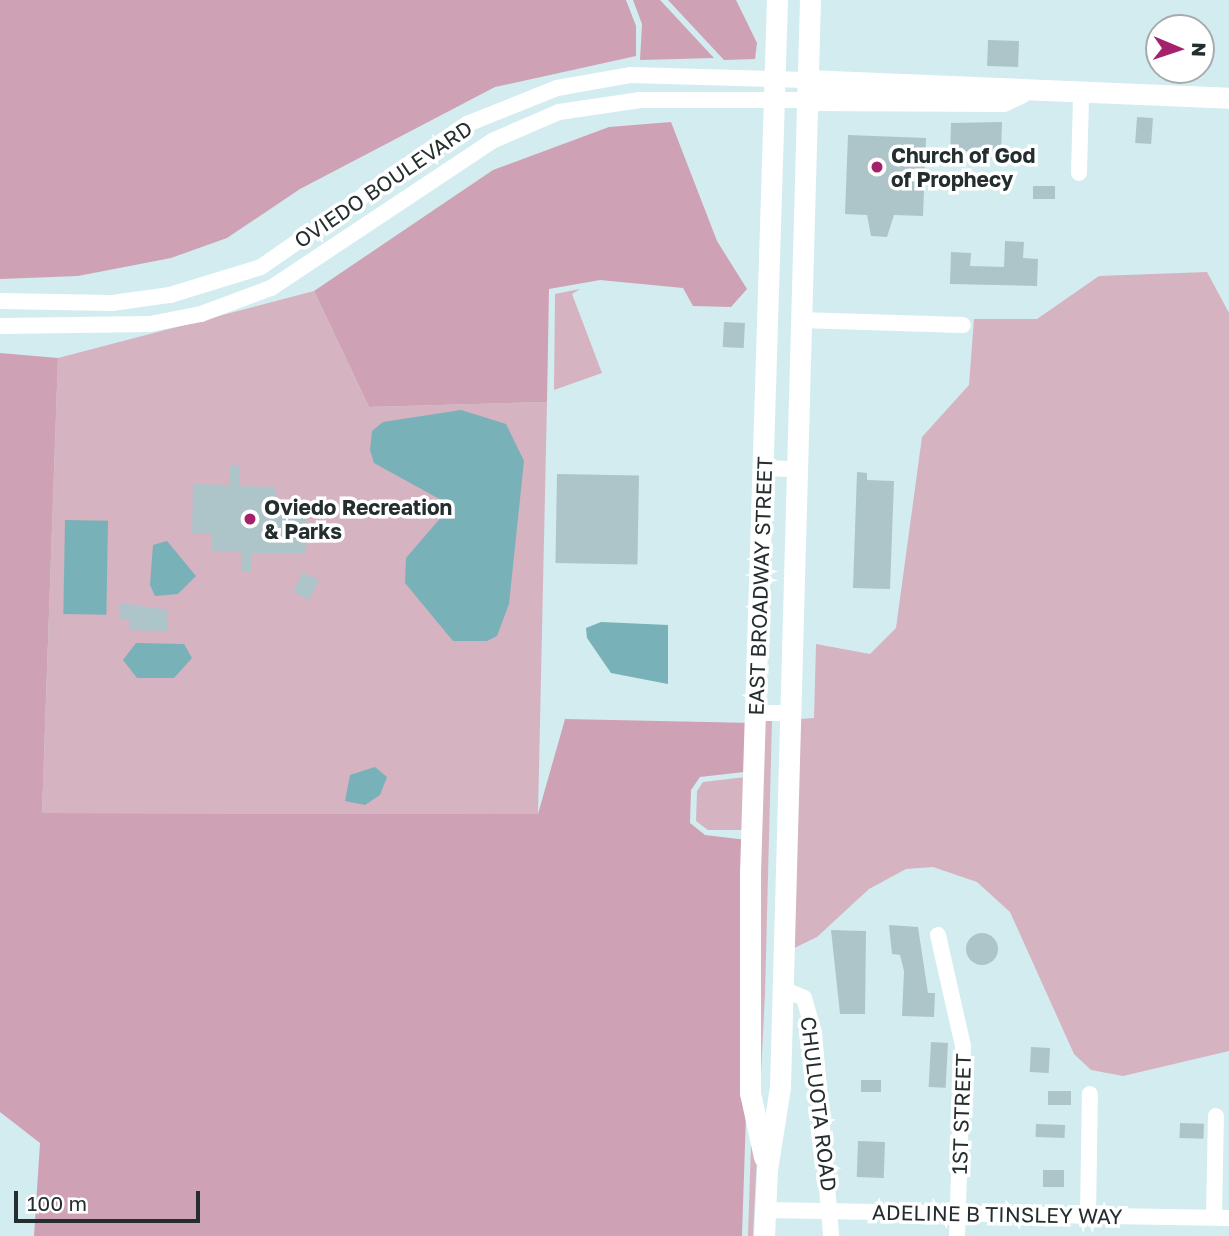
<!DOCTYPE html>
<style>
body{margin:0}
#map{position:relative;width:1229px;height:1236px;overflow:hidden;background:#d3ecef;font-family:"Golos Text",sans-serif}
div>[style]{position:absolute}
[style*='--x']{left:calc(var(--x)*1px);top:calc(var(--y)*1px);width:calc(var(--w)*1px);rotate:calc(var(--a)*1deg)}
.green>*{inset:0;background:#d5b3c1}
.forest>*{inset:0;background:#cfa1b5}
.water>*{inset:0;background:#78b1b8;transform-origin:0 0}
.building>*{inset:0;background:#adc5c8;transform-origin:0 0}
.round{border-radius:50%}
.minor>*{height:16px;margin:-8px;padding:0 8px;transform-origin:8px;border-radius:8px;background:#fff}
.major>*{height:21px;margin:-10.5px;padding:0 10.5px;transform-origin:10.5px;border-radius:10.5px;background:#fff}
.dots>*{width:19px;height:19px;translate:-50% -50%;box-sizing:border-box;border:4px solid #fff;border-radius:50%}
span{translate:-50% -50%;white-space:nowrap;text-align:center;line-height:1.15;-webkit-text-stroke:7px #fff;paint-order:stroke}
.poi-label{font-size:21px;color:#252e2f;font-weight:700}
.left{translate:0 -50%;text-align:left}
.street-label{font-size:21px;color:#252e2f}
.north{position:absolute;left:1145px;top:14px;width:70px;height:70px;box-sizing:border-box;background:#fff;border:2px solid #a8abac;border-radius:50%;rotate:92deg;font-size:19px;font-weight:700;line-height:28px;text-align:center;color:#252e2f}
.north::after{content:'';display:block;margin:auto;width:24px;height:32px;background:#a5216c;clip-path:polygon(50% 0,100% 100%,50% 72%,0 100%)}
.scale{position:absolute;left:14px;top:1191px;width:186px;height:32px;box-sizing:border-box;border:4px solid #252e2f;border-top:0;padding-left:9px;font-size:21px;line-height:24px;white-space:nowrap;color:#252e2f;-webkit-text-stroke:5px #fff;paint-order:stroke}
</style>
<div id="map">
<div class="green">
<i style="clip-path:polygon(1207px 272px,1229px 313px,1229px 1051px,1123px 1076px,1091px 1070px,1074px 1054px,1010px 912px,977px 882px,933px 867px,906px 869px,869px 889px,817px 937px,780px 955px,787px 720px,814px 718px,816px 644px,870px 654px,896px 628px,922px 437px,969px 385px,974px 319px,1037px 319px,1099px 276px)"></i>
<i style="clip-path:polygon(580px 289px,572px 294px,602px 373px,554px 390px,555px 294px)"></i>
<i style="clip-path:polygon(314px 291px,369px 407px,547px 402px,538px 814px,42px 813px,58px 358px)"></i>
<i style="clip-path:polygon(772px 720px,765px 994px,753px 1236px,748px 1236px,761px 841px,744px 830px,708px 830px,696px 821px,697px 791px,703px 782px,754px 776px,759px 721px)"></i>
</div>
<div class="forest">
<i style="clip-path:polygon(0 0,626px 0,636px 26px,636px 56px,495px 87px,300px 189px,227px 238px,171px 258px,78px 276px,0 279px)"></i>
<i style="clip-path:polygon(633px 0,660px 0,714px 58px,640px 60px,642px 24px)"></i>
<i style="clip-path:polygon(668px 0,736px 0,757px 43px,755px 59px,724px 60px)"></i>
<i style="clip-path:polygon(671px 122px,717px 241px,747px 289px,731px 307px,693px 306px,683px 288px,600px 280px,549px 289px,547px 402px,369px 407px,314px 291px,493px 170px,609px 127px)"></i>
<i style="clip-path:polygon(0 353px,58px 358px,42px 813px,538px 814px,565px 719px,753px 723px,753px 771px,700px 777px,691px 790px,690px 823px,705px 835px,755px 841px,742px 1236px,34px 1236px,40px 1143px,0 1112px)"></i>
</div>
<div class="water">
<i style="clip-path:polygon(461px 410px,506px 424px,524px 461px,509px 604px,497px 636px,487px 641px,453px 641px,405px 583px,406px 558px,443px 515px,443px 501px,374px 463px,370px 450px,372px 431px,383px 422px)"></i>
<i style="left:65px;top:520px;width:43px;height:94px;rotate:1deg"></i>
<i style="clip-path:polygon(167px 541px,196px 576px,178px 594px,155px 596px,150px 585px,153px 545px)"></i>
<i style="clip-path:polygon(601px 622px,668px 625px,668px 684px,611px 673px,587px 638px,586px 628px)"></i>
<i style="clip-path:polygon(136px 643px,184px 644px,192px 658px,174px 678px,137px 678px,123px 660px)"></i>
<i style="clip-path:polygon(375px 767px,387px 777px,380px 795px,365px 805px,345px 801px,350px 775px)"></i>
</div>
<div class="building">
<i style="left:988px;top:40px;width:31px;height:26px;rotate:2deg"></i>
<i style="left:1137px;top:117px;width:16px;height:26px;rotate:4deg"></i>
<i style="clip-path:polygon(1002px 122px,1001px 154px,962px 151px,961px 160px,950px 159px,951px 123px)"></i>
<i style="clip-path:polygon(848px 135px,926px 138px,923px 216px,894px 215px,887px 237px,871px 236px,867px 215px,845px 214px)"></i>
<i style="left:1033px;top:186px;width:22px;height:13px"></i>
<i style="clip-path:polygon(1005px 241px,1024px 242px,1023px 258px,1038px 259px,1037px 286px,950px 284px,951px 252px,971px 253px,970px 266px,1004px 267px)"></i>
<i style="left:724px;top:322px;width:21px;height:25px;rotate:3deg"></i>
<i style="clip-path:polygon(230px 465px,240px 465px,240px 486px,276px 487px,275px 505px,307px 505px,306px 554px,251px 553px,251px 572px,241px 572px,241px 552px,212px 552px,212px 534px,192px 533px,193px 484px,230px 485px)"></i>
<i style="clip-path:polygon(857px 472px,867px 473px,867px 480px,894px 481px,890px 589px,853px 588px)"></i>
<i style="left:557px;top:474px;width:82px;height:89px;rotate:1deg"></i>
<i style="left:303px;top:572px;width:18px;height:22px;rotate:27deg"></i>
<i style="clip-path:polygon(120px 603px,168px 610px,167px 631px,129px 630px,129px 620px,120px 620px)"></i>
<i style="clip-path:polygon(889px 925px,918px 927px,928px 993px,935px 993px,934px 1017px,902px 1016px,904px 971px,900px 955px,892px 954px)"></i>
<i style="clip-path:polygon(831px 930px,866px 931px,865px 1014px,840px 1014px)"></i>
<i class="round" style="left:966px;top:933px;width:32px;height:32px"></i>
<i style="left:931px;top:1042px;width:17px;height:45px;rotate:3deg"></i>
<i style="left:1031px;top:1047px;width:19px;height:25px;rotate:3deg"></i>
<i style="left:861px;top:1080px;width:20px;height:12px"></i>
<i style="left:1048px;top:1091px;width:23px;height:14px"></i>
<i style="left:1180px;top:1123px;width:24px;height:15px;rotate:2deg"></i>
<i style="left:1036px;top:1124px;width:29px;height:13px;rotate:2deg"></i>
<i style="left:858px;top:1141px;width:27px;height:36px;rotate:2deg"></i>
<i style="left:1043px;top:1170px;width:21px;height:17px"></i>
</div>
<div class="minor">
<i style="--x:1079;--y:173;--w:77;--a:-88.5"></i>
<i style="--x:0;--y:301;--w:112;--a:1"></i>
<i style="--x:112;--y:303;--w:59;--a:-7.9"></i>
<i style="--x:170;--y:295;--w:95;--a:-17.1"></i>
<i style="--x:261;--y:267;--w:251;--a:-34.8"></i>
<i style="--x:467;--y:124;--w:97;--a:-21.8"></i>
<i style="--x:557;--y:88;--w:74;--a:-10.1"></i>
<i style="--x:630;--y:75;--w:177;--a:1.6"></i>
<i style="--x:800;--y:320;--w:163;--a:1.8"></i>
<i style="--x:0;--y:326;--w:150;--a:-0.8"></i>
<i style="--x:150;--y:324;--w:52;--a:-11.1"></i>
<i style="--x:201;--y:314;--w:75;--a:-20.4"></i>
<i style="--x:271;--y:288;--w:265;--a:-33.6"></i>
<i style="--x:492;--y:141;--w:73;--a:-23.4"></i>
<i style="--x:559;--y:112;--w:82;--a:-8.4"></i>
<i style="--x:640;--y:100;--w:167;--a:0"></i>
<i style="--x:763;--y:468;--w:33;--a:2"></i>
<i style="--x:756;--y:713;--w:34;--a:0"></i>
<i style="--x:938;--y:935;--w:114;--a:77.3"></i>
<i style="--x:963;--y:1046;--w:190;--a:91.8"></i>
<i style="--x:783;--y:989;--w:23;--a:23"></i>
<i style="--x:804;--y:998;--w:35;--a:74"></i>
<i style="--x:814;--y:1032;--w:205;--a:85.2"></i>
<i style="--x:765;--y:1210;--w:464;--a:1"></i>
<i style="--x:1088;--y:1215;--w:121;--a:-89.1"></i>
<i style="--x:1214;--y:1217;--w:101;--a:-88.9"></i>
</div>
<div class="major">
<i style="--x:807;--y:80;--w:422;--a:2.4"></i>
<i style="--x:807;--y:100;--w:196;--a:0.3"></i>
<i style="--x:1003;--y:101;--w:19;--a:-25"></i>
<i style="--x:764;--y:1157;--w:66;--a:-102.3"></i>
<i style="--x:750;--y:1093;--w:220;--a:-90"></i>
<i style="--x:750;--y:873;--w:873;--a:-88.23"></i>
<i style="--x:764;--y:1236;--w:66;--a:-87.4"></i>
<i style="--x:767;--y:1170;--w:84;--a:-81.1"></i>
<i style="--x:780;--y:1087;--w:1087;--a:-88.42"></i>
</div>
<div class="dots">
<i style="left:877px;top:167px;background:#a5216c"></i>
<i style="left:250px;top:519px;background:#a5216c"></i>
</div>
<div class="poi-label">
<span class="left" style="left:891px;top:167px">Church of God<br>of Prophecy</span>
<span class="left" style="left:264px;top:519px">Oviedo Recreation<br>&amp; Parks</span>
</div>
<div class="street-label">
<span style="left:383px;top:184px;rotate:-34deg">OVIEDO BOULEVARD</span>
<span style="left:760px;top:586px;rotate:-88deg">EAST BROADWAY STREET</span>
<span style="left:819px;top:1104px;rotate:83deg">CHULUOTA ROAD</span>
<span style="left:961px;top:1114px;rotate:-88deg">1ST STREET</span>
<span style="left:997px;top:1214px;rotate:1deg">ADELINE B TINSLEY WAY</span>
</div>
<div class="north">N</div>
<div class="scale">100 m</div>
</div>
